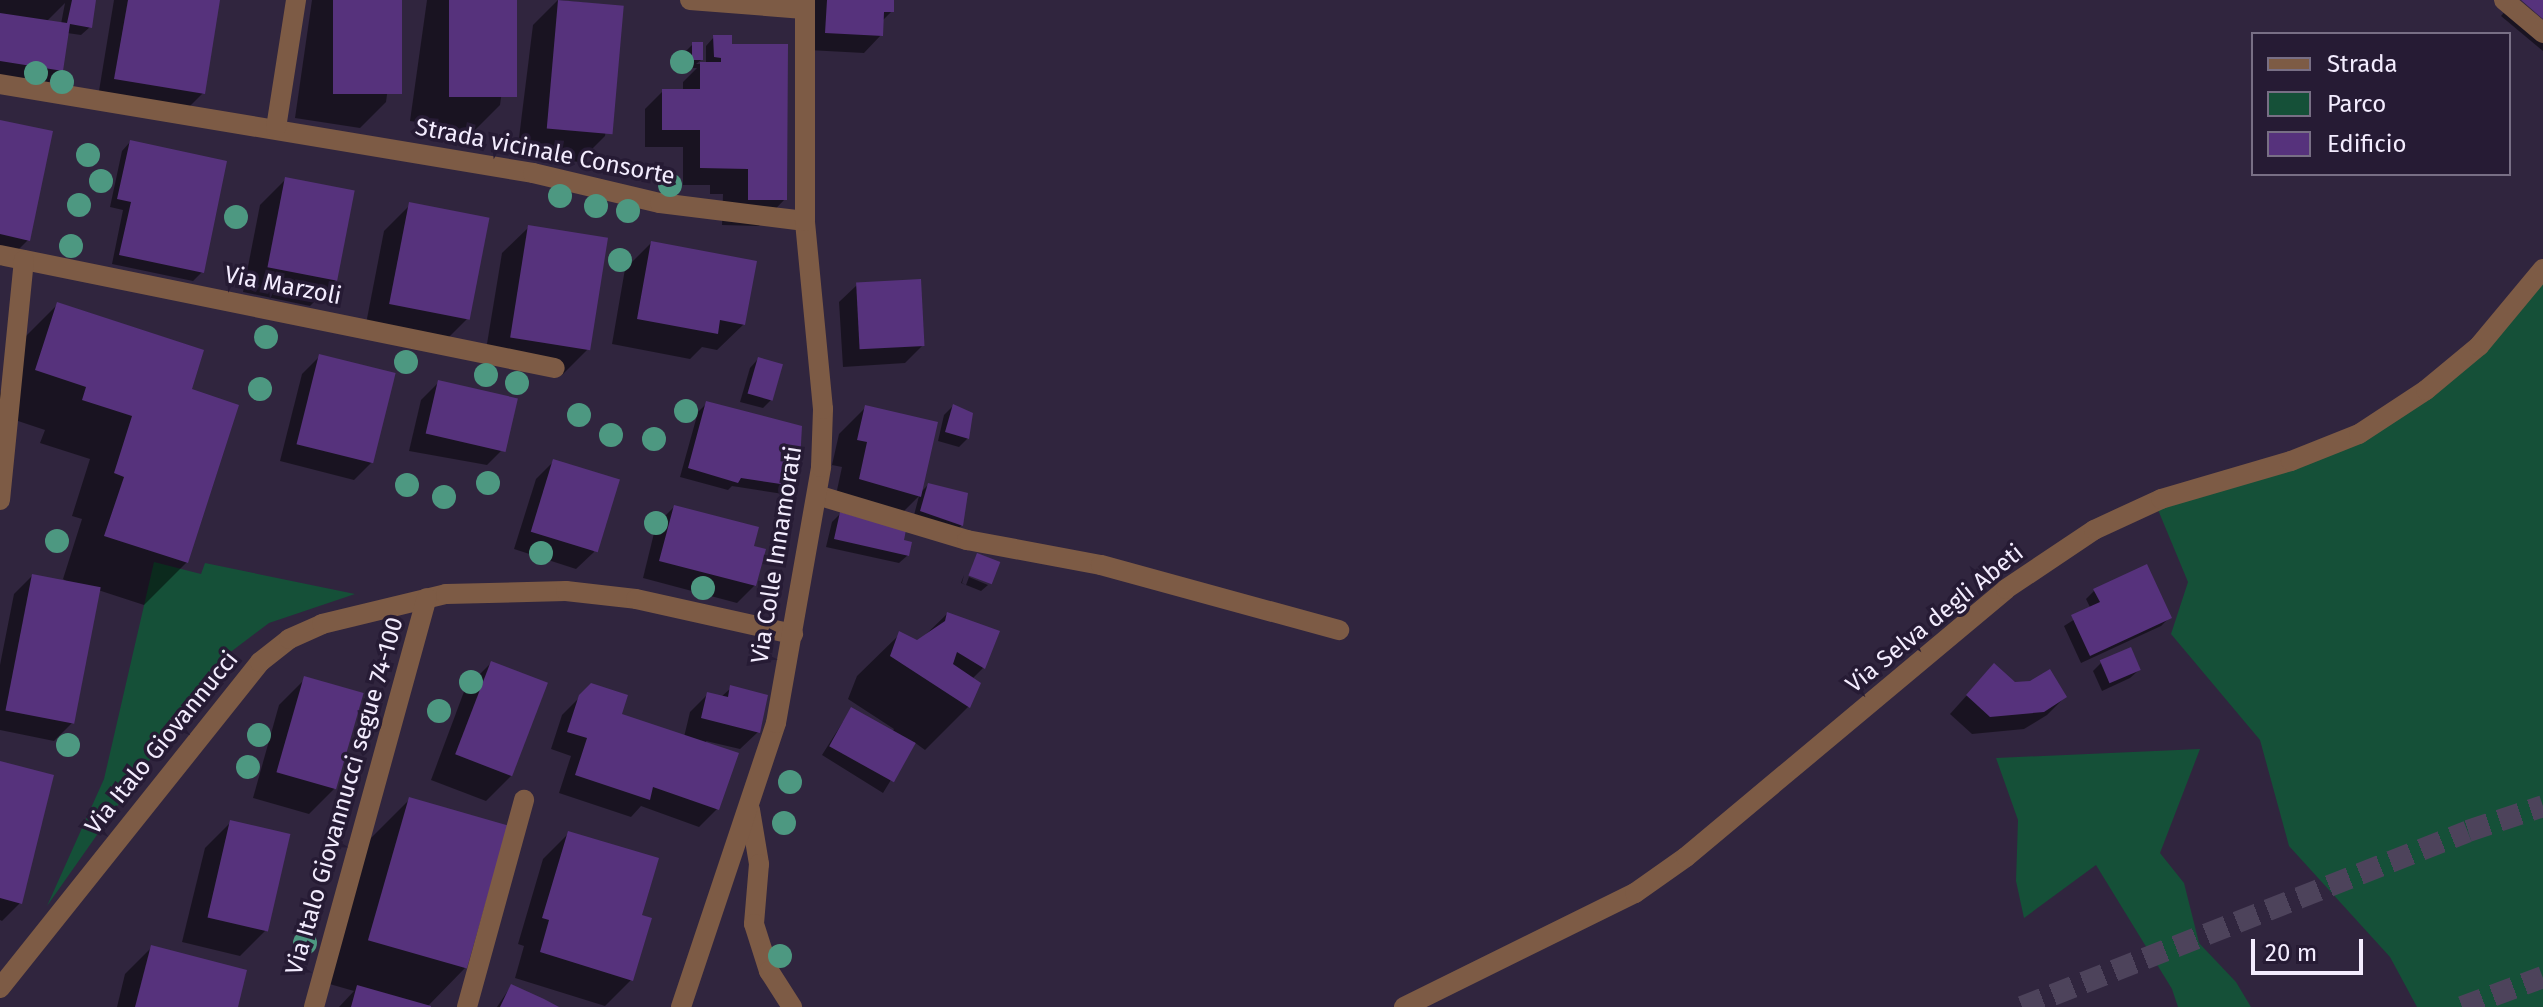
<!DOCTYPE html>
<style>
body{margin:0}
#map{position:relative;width:2543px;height:1007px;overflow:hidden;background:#30253e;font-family:"Fira Sans",sans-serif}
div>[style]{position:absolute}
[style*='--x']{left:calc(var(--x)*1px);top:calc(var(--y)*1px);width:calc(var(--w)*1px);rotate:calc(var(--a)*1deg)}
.green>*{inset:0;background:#155038}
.shadow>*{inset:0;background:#0007}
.building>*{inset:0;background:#56327c;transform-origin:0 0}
.trunk-tunnel>*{height:22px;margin-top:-11px;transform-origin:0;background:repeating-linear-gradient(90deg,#4d435b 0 22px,transparent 0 33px)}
.service>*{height:20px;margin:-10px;padding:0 10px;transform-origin:10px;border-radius:10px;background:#7d5b45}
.minor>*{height:20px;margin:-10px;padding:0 10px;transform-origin:10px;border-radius:10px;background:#7d5b45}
.trees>*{width:24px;height:24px;margin:-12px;border-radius:50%;background:#4d9881}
span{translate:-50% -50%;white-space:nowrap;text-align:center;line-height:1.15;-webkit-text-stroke:7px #261b34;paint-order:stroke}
.street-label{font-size:24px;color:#f3ecfe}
.legend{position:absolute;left:2251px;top:32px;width:260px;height:144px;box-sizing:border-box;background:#261b34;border:2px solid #786f85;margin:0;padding:10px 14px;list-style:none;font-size:24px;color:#f3ecfe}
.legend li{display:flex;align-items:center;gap:16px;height:40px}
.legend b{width:40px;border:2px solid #786f85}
.scale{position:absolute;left:2251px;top:939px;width:112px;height:36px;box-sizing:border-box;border:4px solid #f3ecfe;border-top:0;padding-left:10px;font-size:24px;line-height:28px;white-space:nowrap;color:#f3ecfe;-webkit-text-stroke:6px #261b34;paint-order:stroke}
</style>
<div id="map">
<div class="green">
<i style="clip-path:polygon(2543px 275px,2543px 1007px,2417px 1007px,2390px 957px,2289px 846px,2260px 740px,2171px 634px,2188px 582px,2156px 505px,2273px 470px,2445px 381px)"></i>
<i style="clip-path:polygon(154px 562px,201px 574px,205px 563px,355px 594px,269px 623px,220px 660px,47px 906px,104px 779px)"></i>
<i style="clip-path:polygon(2200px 749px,2160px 853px,2184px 883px,2199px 943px,2236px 982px,2251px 1007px,2178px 1007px,2172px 989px,2096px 865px,2024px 918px,2016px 881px,2018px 820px,1996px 758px)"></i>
</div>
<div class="shadow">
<i style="clip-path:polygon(evenodd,0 0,94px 0,90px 27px,81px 35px,67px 33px,61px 70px,43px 88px,0 81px,0 0,65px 3px,61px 24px,46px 22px,65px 3px)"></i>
<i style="clip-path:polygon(114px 0,218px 0,203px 93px,185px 111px,98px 97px)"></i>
<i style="clip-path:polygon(312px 0,400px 0,386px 102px,360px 128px,295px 118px)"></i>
<i style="clip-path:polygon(427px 0,515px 0,500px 105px,474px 131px,410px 121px)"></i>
<i style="clip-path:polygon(558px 0,622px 7px,605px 136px,579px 162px,517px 154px,533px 25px)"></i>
<i style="clip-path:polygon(811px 0,892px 0,892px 11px,882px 21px,881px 35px,864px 53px,808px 50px)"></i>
<i style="clip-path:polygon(2515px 0,2543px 21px,2543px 51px,2501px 16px)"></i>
<i style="clip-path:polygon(714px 37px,730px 48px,785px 199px,759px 226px,722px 225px,723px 194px,710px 194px,710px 185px,683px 185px,683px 147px,645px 147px,645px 109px,663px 91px,683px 91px,683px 82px,697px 68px,684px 68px,685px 52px,693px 44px,701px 60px,696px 64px,706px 64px,706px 46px)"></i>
<i style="clip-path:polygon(0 122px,28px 240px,2px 266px,0 265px)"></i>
<i style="clip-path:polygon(130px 142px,202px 272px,193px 281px,112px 264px,123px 210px,110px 207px,122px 151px)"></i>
<i style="clip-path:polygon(286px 179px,336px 280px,310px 306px,243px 292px,260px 205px)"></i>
<i style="clip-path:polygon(410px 205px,468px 318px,442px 344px,365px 329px,384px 231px)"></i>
<i style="clip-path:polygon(529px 227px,588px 349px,562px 375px,484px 362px,502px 253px)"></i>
<i style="clip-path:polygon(651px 243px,744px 324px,717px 350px,702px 347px,690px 359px,612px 344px,625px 269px)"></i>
<i style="clip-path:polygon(857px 285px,923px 345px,905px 363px,843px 367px,839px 302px)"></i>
<i style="clip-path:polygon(58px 304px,189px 390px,187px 562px,144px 605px,98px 590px,72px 723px,54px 741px,0 730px,0 665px,14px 594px,32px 576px,71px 584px,63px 579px,82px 519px,72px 516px,90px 459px,40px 443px,45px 430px,0 415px,0 394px,15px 347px)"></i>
<i style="clip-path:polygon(320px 356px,372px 462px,354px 480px,280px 461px,302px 374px)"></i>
<i style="clip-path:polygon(758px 359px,772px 399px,763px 408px,740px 402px,750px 368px)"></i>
<i style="clip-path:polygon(439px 382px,505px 447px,487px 465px,409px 451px,421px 400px)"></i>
<i style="clip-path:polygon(707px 403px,792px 485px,783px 494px,732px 486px,728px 490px,680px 477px,698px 412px)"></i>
<i style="clip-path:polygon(953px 406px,968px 438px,959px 447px,938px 441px,944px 415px)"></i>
<i style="clip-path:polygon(865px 408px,920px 493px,928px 485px,966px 494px,961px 526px,953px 534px,913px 519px,919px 496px,890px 525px,908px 555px,899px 563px,826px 547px,832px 522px,840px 514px,853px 517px,834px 504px,842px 467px,832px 465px,839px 434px)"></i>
<i style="clip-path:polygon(554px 461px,594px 552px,576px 569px,514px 549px,536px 479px)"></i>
<i style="clip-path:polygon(674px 507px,751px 548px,755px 585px,737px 603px,643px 578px,656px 525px)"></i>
<i style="clip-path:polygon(964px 575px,962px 583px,966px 585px,969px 577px,988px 585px,981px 591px,961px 583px)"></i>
<i style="clip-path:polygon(2094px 591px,2170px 617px,2161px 626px,2081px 663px,2064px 626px,2091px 609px,2086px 599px)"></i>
<i style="clip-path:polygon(947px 614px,983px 668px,972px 679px,978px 683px,968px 707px,925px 750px,914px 742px,883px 793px,822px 755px,851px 709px,892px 732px,894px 729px,848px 699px,857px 676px,900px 634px,917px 643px)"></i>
<i style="clip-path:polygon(491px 663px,512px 775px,486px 801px,431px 780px,465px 689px)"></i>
<i style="clip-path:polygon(2101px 663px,2139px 670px,2130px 678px,2102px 691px,2093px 671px)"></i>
<i style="clip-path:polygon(305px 679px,335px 788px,309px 814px,253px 798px,279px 705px)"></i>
<i style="clip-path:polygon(2031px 683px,2065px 697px,2047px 715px,2024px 729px,1972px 734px,1950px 714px,1977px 684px)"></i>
<i style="clip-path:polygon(592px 685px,620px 715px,684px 737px,690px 712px,708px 694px,721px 697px,731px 688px,758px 732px,740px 749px,706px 741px,717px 809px,699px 827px,641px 806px,631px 817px,559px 793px,571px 756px,551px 749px,562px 715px)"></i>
<i style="clip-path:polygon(0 763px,20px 903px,2px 921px,0 920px)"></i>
<i style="clip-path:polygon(410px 799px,465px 968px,427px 1007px,339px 1007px,354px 991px,326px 983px,367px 842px)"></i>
<i style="clip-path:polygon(231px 822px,266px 930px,240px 956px,182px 942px,205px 848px)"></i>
<i style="clip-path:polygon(569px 833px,640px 917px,631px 980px,605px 1006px,515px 978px,524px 946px,518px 944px,543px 859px)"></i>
<i style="clip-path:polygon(151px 948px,236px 1007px,117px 1007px,125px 974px)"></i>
<i style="clip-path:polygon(511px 986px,553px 1007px,497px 1007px)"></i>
</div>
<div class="building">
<i style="clip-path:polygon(72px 0,96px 0,92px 28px,70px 24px,63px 71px,0 61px,0 13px,67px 23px)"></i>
<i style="clip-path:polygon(128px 0,220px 0,205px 94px,114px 79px)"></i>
<i style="left:333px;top:0;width:69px;height:94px"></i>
<i style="left:449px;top:0;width:68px;height:97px"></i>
<i style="left:558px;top:0;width:66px;height:129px;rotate:5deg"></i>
<i style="clip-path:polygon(827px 0,894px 0,894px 12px,884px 12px,883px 36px,825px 33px)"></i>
<i style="clip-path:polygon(2521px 0,2543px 0,2543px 19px)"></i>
<i style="clip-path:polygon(713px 35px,732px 35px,732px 44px,788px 44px,787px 200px,748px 200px,748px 169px,700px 168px,700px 130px,662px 130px,662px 89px,700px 89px,700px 62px,721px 62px,721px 58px,714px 57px)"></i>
<i style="left:692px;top:42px;width:11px;height:18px"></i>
<i style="clip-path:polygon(0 120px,53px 131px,30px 241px,0 234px)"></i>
<i style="clip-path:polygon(130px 140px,227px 161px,204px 273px,119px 255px,131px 202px,117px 199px)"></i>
<i style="left:285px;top:177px;width:71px;height:92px;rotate:11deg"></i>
<i style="left:409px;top:202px;width:82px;height:104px;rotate:11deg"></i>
<i style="left:528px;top:225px;width:81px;height:114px;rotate:9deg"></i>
<i style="clip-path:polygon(651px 241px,757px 261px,745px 325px,720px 320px,718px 334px,637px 319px)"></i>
<i style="left:921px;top:279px;width:67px;height:65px;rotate:87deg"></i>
<i style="clip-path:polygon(57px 302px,204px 350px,192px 389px,239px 405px,188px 563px,104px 536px,124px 477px,114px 473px,132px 416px,82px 400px,86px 387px,35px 370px)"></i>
<i style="left:319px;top:354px;width:79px;height:93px;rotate:14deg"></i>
<i style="left:758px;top:357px;width:26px;height:38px;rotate:16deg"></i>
<i style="left:438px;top:380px;width:82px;height:55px;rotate:13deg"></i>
<i style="clip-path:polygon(706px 401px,802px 426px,800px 462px,794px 486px,741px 478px,738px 483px,688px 468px)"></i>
<i style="clip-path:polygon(953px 404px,973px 413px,969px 439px,945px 432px)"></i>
<i style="clip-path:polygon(865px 405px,938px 422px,921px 497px,859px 479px,867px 442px,857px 440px)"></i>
<i style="left:553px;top:459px;width:70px;height:76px;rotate:17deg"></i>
<i style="clip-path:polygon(928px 483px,968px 493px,963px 526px,920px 511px)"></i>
<i style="clip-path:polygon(674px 505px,759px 527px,754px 546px,766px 549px,756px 586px,659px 561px)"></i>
<i style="clip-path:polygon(840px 512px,906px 530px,904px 540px,912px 542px,909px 556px,834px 539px)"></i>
<i style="left:977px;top:553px;width:25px;height:24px;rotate:21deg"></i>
<i style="clip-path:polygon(2147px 564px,2172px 618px,2090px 656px,2071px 615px,2100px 602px,2093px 589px)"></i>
<i style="left:32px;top:574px;width:70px;height:139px;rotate:11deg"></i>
<i style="clip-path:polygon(947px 612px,1000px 631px,985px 669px,957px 652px,953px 664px,981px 683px,970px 708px,890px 656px,899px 631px,917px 640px,945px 621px)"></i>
<i style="left:2131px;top:647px;width:25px;height:34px;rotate:67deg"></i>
<i style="left:491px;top:661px;width:61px;height:100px;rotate:21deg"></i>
<i style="clip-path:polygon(1994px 663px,2015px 682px,2030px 681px,2050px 669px,2067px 697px,2044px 712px,1990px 717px,1966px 695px)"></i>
<i style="left:304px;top:676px;width:62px;height:100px;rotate:16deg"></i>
<i style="clip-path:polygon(591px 683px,628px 695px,622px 714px,739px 753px,719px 810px,653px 787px,650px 800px,575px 775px,587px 738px,567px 732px,579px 695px)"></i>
<i style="clip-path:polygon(730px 685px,768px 695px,760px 733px,701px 718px,707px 692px,728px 697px)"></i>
<i style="left:851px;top:707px;width:74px;height:45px;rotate:29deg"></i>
<i style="clip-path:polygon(0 761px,54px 775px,22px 904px,0 898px)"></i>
<i style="left:409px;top:797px;width:103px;height:149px;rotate:16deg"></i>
<i style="left:230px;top:820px;width:62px;height:100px;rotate:13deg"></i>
<i style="clip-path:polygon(568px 831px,659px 858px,642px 915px,652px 918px,633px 981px,540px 952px,549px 920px,542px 918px)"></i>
<i style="clip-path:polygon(151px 945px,247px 970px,238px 1007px,135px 1007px)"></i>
<i style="clip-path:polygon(511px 984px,544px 999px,559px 1007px,500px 1007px)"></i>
<i style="clip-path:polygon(357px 985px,431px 1006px,431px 1007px,351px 1007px)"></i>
</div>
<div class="trunk-tunnel">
<i style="--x:2022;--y:1007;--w:479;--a:-21.5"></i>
<i style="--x:2468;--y:831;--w:79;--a:-18.4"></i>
<i style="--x:2462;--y:1007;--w:86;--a:-20.3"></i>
</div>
<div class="service">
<i style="--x:690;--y:0;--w:114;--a:4.5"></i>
<i style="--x:2504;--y:0;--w:51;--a:40.2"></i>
<i style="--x:817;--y:495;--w:157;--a:16.7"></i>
<i style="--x:967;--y:540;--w:136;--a:10.6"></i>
<i style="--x:1101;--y:565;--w:247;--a:15.3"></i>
</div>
<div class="minor">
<i style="--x:0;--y:84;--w:540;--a:9.48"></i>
<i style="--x:533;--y:173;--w:130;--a:13.3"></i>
<i style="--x:660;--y:203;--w:146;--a:7.1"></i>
<i style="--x:276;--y:128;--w:130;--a:-81.1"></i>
<i style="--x:0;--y:255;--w:566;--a:11.51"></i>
<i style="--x:0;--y:500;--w:241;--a:-84.3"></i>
<i style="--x:750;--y:810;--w:55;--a:80.5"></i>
<i style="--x:759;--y:864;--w:60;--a:94.8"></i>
<i style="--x:754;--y:924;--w:49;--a:72.3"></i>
<i style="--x:769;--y:971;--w:43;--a:57.4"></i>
<i style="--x:0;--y:988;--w:417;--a:-51.4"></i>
<i style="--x:260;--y:662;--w:37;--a:-38"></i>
<i style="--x:289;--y:639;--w:36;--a:-24"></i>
<i style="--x:322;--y:624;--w:128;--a:-13.6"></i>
<i style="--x:446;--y:594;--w:120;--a:-1.4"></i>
<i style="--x:566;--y:591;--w:70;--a:6.5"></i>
<i style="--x:636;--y:599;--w:161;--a:12.6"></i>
<i style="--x:314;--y:1007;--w:424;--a:-74.6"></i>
<i style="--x:467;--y:1007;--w:215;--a:-74.6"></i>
<i style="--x:681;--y:1007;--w:299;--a:-71.5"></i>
<i style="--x:776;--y:723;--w:260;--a:-80"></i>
<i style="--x:821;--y:467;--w:58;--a:-88"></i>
<i style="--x:823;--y:409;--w:189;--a:-95.5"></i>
<i style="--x:805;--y:221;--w:221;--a:-90"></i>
<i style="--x:1404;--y:1007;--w:258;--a:-26.3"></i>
<i style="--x:1635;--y:893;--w:62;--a:-35.2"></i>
<i style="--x:1686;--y:857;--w:417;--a:-39.9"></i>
<i style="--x:2006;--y:589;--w:106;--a:-33.8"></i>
<i style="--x:2094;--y:530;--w:74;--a:-24.8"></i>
<i style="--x:2161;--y:499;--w:135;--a:-16.3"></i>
<i style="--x:2291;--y:461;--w:73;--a:-21.7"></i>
<i style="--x:2359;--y:434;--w:80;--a:-33.3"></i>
<i style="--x:2426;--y:390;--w:69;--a:-39.7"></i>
<i style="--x:2479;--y:346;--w:100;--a:-50.3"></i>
</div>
<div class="trees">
<i style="left:682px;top:62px"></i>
<i style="left:36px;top:73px"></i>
<i style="left:62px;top:82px"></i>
<i style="left:88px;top:155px"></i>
<i style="left:101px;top:181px"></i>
<i style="left:670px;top:185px"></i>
<i style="left:560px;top:196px"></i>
<i style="left:79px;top:205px"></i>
<i style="left:596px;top:206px"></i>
<i style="left:628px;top:211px"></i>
<i style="left:236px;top:217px"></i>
<i style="left:71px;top:246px"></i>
<i style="left:620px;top:260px"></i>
<i style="left:266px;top:337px"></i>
<i style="left:406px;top:362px"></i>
<i style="left:486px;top:375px"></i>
<i style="left:517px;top:383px"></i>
<i style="left:260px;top:389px"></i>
<i style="left:686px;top:411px"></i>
<i style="left:579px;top:415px"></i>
<i style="left:611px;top:435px"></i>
<i style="left:654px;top:439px"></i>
<i style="left:488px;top:483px"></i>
<i style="left:407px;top:485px"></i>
<i style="left:444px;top:497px"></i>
<i style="left:656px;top:523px"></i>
<i style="left:57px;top:541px"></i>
<i style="left:541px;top:553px"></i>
<i style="left:703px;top:588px"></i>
<i style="left:471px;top:682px"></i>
<i style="left:439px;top:711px"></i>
<i style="left:259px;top:735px"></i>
<i style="left:68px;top:745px"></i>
<i style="left:248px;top:767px"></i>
<i style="left:790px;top:782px"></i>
<i style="left:784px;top:823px"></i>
<i style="left:305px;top:943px"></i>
<i style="left:780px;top:956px"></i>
</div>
<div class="street-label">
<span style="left:545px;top:152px;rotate:11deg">Strada vicinale Consorte</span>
<span style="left:283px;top:286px;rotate:11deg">Via Marzoli</span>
<span style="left:777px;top:555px;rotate:-81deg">Via Colle Innamorati</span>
<span style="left:1935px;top:619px;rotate:-39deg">Via Selva degli Abeti</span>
<span style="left:162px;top:743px;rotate:-51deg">Via Italo Giovannucci</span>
<span style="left:345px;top:796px;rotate:-74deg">Via Italo Giovannucci segue 74-100</span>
</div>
<ul class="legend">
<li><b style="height:10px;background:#7d5b45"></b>Strada</li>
<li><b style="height:22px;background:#155038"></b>Parco</li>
<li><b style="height:22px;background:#56327c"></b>Edificio</li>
</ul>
<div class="scale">20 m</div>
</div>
